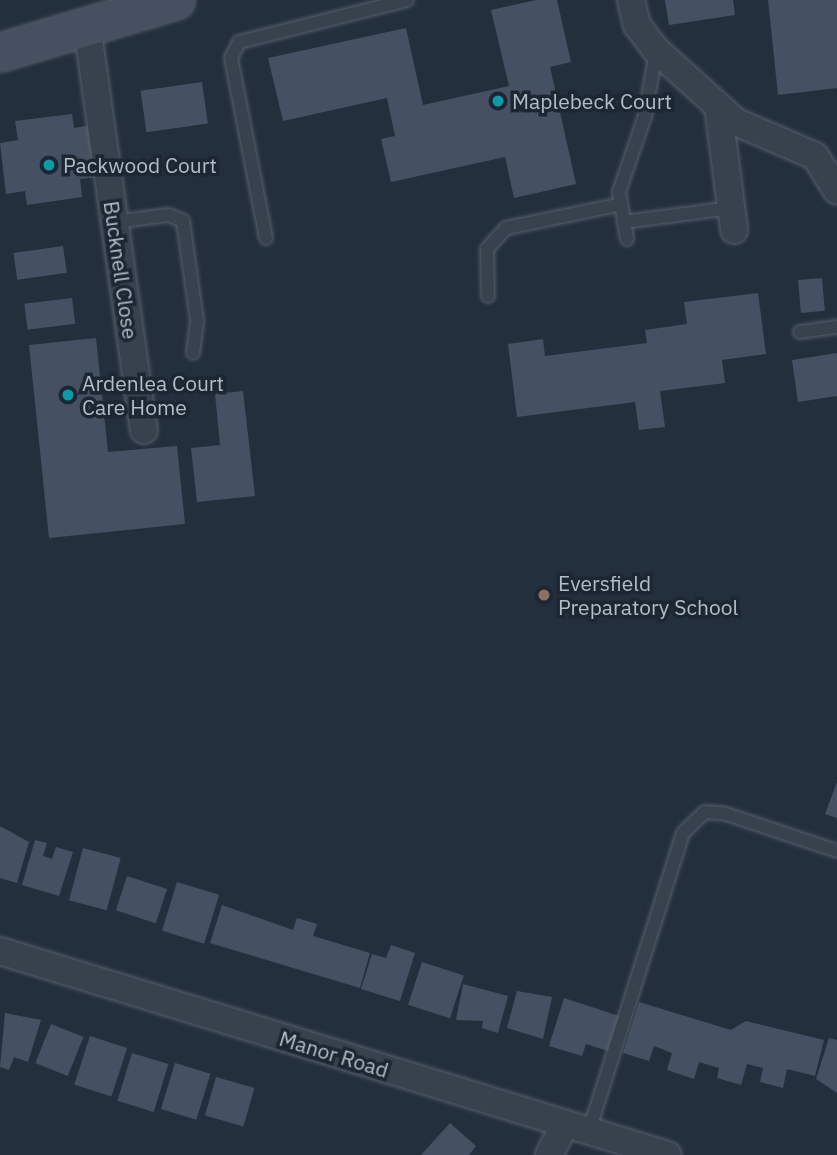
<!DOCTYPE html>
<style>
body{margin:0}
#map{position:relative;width:837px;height:1155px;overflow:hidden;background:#242f3e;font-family:"IBM Plex Sans",sans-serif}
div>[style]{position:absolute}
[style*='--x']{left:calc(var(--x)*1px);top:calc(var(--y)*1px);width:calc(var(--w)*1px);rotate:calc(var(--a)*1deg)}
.building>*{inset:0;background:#455162;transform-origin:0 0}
.roads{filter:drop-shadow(0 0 2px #565f6c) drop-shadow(0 0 2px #565f6c)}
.lane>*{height:12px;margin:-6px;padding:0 6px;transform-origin:6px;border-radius:6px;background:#38414e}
.street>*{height:26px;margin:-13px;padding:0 13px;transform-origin:13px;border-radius:13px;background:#38414e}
.secondary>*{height:37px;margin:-18.5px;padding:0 18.5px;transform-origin:18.5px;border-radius:18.5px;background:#465061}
.dots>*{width:19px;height:19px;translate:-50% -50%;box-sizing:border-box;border:4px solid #1d2633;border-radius:50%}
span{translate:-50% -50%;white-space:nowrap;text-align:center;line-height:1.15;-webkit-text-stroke:7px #1d2633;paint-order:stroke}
.poi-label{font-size:21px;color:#b4bcc9}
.left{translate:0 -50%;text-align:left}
.street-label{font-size:21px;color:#b4bcc9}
</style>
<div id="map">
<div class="building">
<i style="clip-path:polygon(536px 0,557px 0,571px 62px,550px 67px,576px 184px,514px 198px,505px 157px,391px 182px,381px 139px,395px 136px,387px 98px,283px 121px,268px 58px,406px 28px,423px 105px,509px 86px,491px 10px)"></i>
<i style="clip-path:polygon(665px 0,733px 0,735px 15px,669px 25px)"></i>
<i style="clip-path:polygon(768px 0,837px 0,837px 88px,778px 95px)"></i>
<i style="left:202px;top:82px;width:42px;height:62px;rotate:82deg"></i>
<i style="clip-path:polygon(72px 114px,74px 128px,92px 125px,99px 177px,80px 179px,82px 197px,27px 205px,25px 191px,6px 194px,0 143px,18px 140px,15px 121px)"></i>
<i style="left:63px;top:246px;width:27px;height:50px;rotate:82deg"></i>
<i style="left:822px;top:278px;width:33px;height:24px;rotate:85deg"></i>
<i style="clip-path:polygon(758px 293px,766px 354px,722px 360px,725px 383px,660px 391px,665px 427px,639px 430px,635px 402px,517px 417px,508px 344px,543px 339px,545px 356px,647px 343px,645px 330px,687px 324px,684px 302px)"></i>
<i style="left:72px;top:298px;width:26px;height:48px;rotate:83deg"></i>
<i style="clip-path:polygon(96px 338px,108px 452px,177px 446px,185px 524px,49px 538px,29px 345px)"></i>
<i style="clip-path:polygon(837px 353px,837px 396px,798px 402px,792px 360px)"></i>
<i style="clip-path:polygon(243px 391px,255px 496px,197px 502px,191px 448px,220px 445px,215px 394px)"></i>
<i style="clip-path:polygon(837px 782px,837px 818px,825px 814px)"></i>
<i style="clip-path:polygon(0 826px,29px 842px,17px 883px,0 878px)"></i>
<i style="clip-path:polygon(35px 840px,47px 843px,43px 856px,52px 859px,56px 847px,73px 852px,59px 896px,22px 885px)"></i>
<i style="left:83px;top:848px;width:39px;height:54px;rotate:15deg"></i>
<i style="left:127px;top:876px;width:42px;height:36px;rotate:18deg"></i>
<i style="left:177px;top:882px;width:44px;height:51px;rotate:17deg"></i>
<i style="clip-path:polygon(222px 905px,293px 930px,297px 918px,317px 924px,313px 936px,370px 953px,360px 988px,210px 943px)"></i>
<i style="clip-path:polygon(391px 945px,415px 953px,400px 1001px,361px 989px,372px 954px,386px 958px)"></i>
<i style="left:422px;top:962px;width:44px;height:45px;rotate:18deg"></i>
<i style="clip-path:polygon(463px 984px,508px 996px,498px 1033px,482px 1028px,483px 1021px,456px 1020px)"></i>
<i style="clip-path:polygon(517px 991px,552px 997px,543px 1039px,507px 1028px)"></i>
<i style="clip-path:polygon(564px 998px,619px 1016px,608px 1051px,586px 1044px,582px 1056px,549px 1046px)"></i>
<i style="clip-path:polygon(639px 1002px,731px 1030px,746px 1021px,824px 1040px,815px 1076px,787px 1069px,783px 1088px,760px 1082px,763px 1068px,747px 1064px,741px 1085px,717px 1078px,719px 1068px,699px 1062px,694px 1079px,667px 1070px,672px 1053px,654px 1046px,649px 1061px,623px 1053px)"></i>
<i style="clip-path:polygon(5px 1013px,41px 1020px,28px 1062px,14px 1057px,9px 1070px,0 1067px)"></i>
<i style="left:51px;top:1024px;width:35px;height:42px;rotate:22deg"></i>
<i style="left:90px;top:1036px;width:39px;height:51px;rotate:18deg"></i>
<i style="clip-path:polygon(829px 1038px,837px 1040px,837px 1093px,816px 1079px)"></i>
<i style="left:132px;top:1053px;width:38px;height:50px;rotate:17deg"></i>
<i style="left:175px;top:1063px;width:37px;height:48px;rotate:17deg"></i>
<i style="left:216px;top:1077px;width:40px;height:40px;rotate:16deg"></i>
<i style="clip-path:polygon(450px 1123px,476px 1146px,469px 1155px,421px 1155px)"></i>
</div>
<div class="roads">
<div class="lane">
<i style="--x:114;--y:222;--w:55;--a:-7.3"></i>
<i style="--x:169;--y:215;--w:15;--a:23"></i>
<i style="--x:183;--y:221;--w:101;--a:82"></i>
<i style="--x:197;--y:321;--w:32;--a:97"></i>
<i style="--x:624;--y:222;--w:108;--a:-7.5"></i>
<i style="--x:266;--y:238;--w:183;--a:-101"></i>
<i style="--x:231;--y:58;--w:18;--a:-63"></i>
<i style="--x:239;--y:42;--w:173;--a:-14"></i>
<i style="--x:627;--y:239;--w:48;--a:-99.7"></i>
<i style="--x:619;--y:192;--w:80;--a:-71.1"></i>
<i style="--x:645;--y:116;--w:66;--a:-80.4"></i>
<i style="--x:488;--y:296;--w:47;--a:-91.2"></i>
<i style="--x:487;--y:249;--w:28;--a:-48"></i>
<i style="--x:506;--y:228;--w:118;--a:-11.7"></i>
<i style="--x:800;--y:332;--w:37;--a:-8"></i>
<i style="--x:589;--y:1131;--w:312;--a:-72.5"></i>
<i style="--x:683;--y:833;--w:30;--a:-44"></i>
<i style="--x:705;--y:812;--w:21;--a:5"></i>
<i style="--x:726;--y:814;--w:117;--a:18.4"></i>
</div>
<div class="street">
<i style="--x:631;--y:0;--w:26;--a:77"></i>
<i style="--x:637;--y:25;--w:31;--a:53"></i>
<i style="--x:656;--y:50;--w:108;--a:42"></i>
<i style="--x:736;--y:122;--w:86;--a:23.3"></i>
<i style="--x:815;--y:156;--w:41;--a:57.8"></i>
<i style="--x:87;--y:26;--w:408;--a:82"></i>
<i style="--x:718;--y:106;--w:125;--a:82.6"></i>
<i style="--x:0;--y:951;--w:698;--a:16.98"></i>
<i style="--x:549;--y:1155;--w:33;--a:-63"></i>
</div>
<div class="secondary">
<i style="--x:0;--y:52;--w:183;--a:-16.5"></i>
</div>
</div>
<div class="dots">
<i style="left:498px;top:101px;background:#0f9aa8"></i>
<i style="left:49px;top:165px;background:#0f9aa8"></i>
<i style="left:68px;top:395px;background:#0f9aa8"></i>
<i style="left:544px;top:595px;background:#8d6e63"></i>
</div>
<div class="poi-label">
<span class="left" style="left:512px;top:101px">Maplebeck Court</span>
<span class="left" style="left:63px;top:165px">Packwood Court</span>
<span class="left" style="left:82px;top:395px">Ardenlea Court<br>Care Home</span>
<span class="left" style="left:558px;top:595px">Eversfield<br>Preparatory School</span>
</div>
<div class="street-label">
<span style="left:121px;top:270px;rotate:82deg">Bucknell Close</span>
<span style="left:334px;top:1054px;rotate:17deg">Manor Road</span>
</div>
</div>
